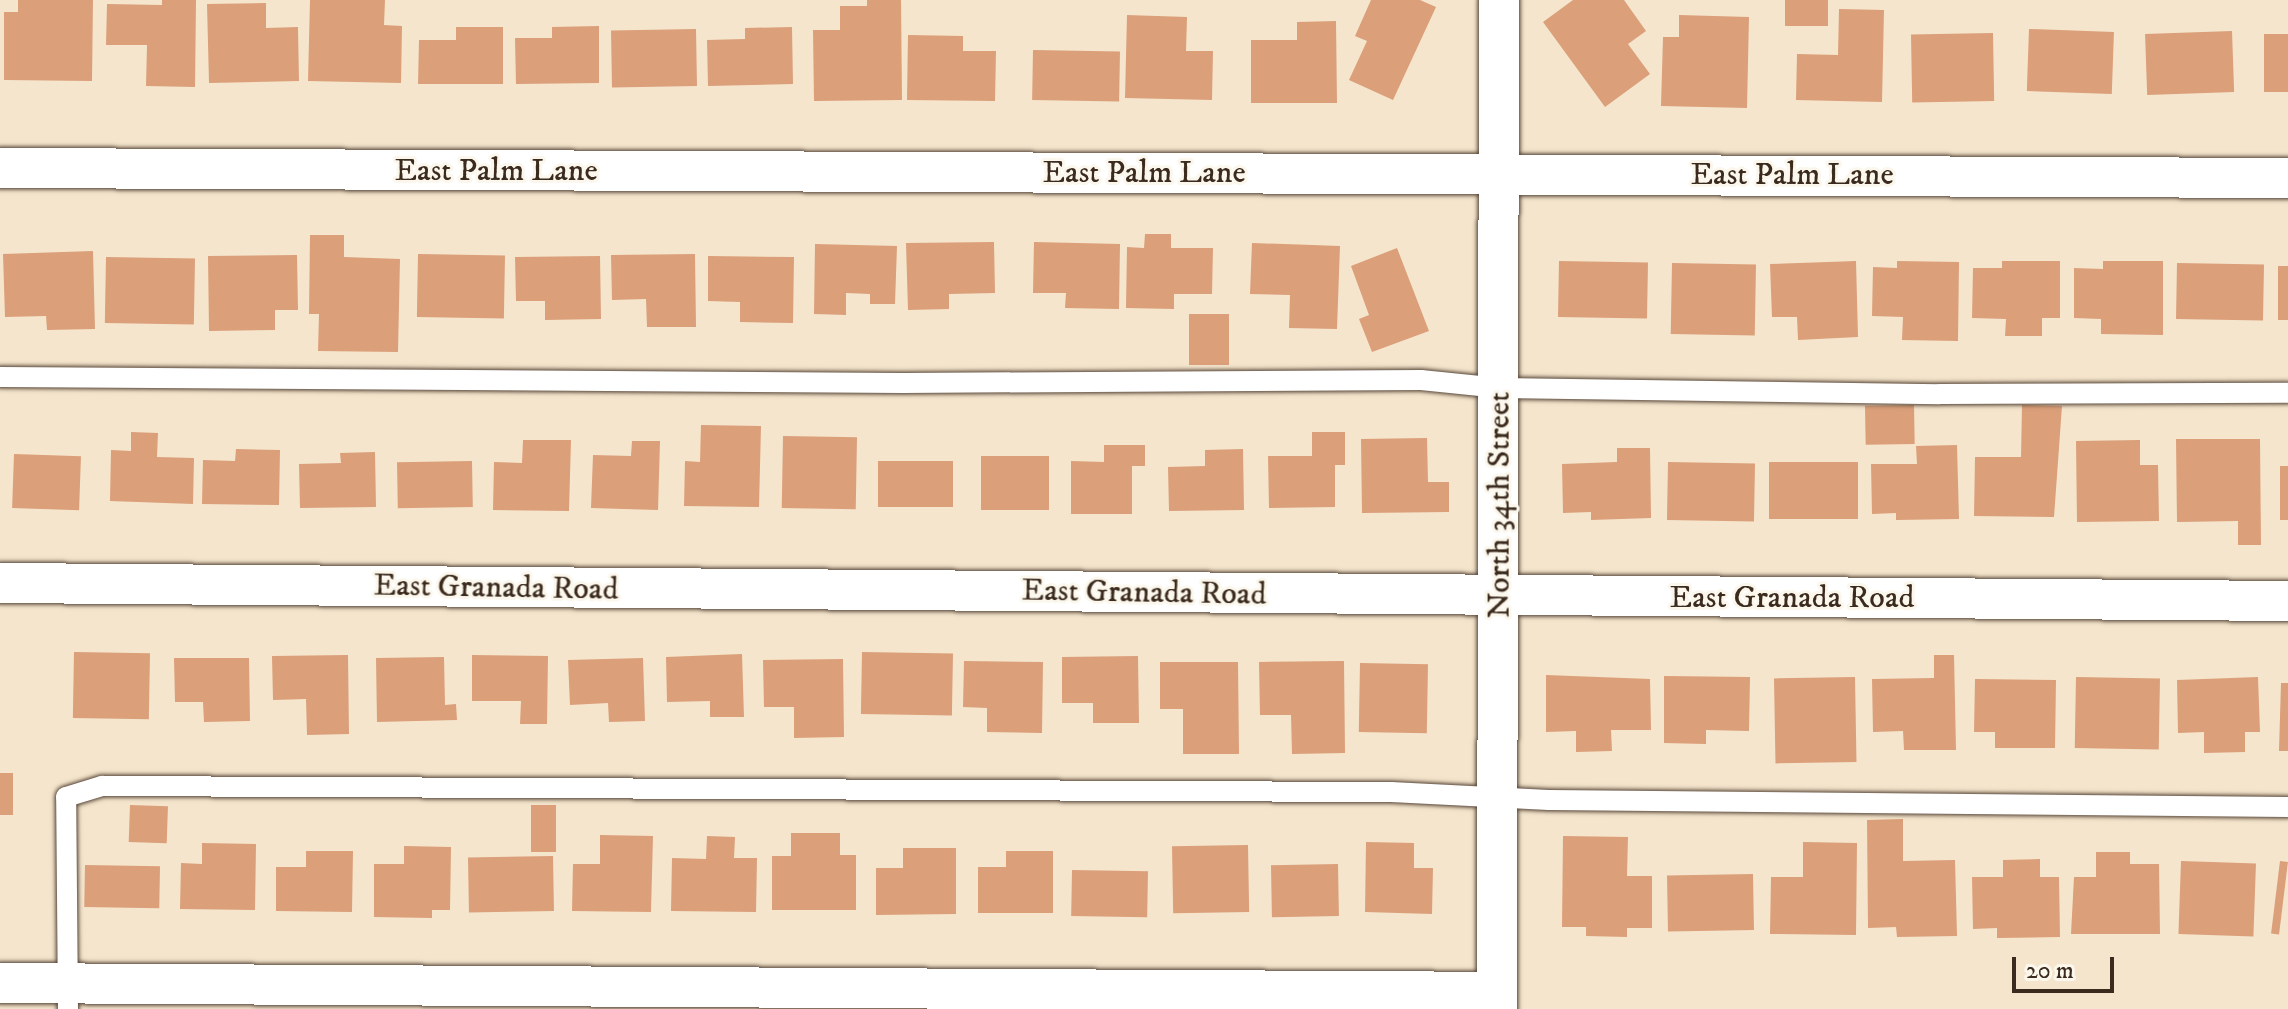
<!DOCTYPE html>
<style>
body{margin:0}
#map{position:relative;width:2288px;height:1009px;overflow:hidden;background:#f5e5cc;font-family:"IM FELL DW Pica",serif}
div>[style]{position:absolute}
[style*='--x']{left:calc(var(--x)*1px);top:calc(var(--y)*1px);width:calc(var(--w)*1px);rotate:calc(var(--a)*1deg)}
.building>*{inset:0;background:#db9f7a;transform-origin:0 0}
.roads{filter:drop-shadow(0 0 2px #574638) drop-shadow(0 0 2px #574638)}
.lane>*{height:20px;margin:-10px;padding:0 10px;transform-origin:10px;border-radius:10px;background:#fff}
.street>*{height:40px;margin:-20px;padding:0 20px;transform-origin:20px;border-radius:20px;background:#fff}
span{translate:-50% -50%;white-space:nowrap;text-align:center;line-height:1.15;-webkit-text-stroke:6px #fbf7ec;paint-order:stroke}
.street-label{font-size:32px;color:#3b2a1e}
.scale{position:absolute;left:2012px;top:957px;width:102px;height:36px;box-sizing:border-box;border:4px solid #3b2a1e;border-top:0;padding-left:10px;font-size:24px;line-height:28px;white-space:nowrap;color:#3b2a1e;-webkit-text-stroke:6px #fbf7ec;paint-order:stroke}
</style>
<div id="map">
<div class="building">
<i style="clip-path:polygon(18px 0,93px 0,92px 81px,4px 80px,4px 12px,18px 12px)"></i>
<i style="clip-path:polygon(162px 0,196px 0,195px 87px,146px 86px,147px 45px,106px 45px,107px 4px,162px 5px)"></i>
<i style="clip-path:polygon(310px 0,385px 0,384px 25px,402px 26px,401px 83px,308px 81px)"></i>
<i style="clip-path:polygon(867px 0,901px 0,902px 100px,814px 101px,813px 30px,840px 30px,840px 6px,867px 6px)"></i>
<i style="clip-path:polygon(1371px 0,1420px 0,1436px 7px,1393px 100px,1349px 80px,1367px 41px,1355px 36px)"></i>
<i style="clip-path:polygon(1573px 0,1624px 0,1646px 31px,1628px 44px,1650px 74px,1605px 107px,1543px 22px)"></i>
<i style="left:1785px;top:0;width:43px;height:26px"></i>
<i style="clip-path:polygon(266px 3px,266px 28px,298px 27px,299px 81px,209px 83px,207px 4px)"></i>
<i style="clip-path:polygon(1839px 9px,1884px 10px,1882px 102px,1796px 100px,1797px 54px,1838px 55px)"></i>
<i style="clip-path:polygon(1127px 15px,1187px 17px,1186px 51px,1213px 51px,1212px 100px,1125px 98px)"></i>
<i style="clip-path:polygon(1679px 15px,1749px 17px,1747px 108px,1661px 106px,1663px 37px,1679px 37px)"></i>
<i style="clip-path:polygon(1336px 21px,1337px 103px,1251px 103px,1251px 40px,1297px 40px,1297px 22px)"></i>
<i style="clip-path:polygon(599px 26px,599px 83px,516px 84px,515px 38px,552px 38px,552px 27px)"></i>
<i style="clip-path:polygon(456px 27px,503px 27px,503px 84px,418px 84px,419px 40px,456px 40px)"></i>
<i style="clip-path:polygon(792px 27px,793px 84px,708px 86px,707px 40px,745px 39px,745px 28px)"></i>
<i style="left:696px;top:29px;width:57px;height:85px;rotate:89deg"></i>
<i style="left:2029px;top:29px;width:85px;height:62px;rotate:2deg"></i>
<i style="left:2232px;top:31px;width:61px;height:87px;rotate:88deg"></i>
<i style="left:1993px;top:33px;width:68px;height:82px;rotate:89deg"></i>
<i style="left:2264px;top:34px;width:24px;height:58px"></i>
<i style="clip-path:polygon(908px 35px,963px 36px,963px 51px,996px 51px,995px 101px,907px 100px)"></i>
<i style="left:1033px;top:50px;width:87px;height:50px;rotate:1deg"></i>
<i style="clip-path:polygon(1145px 234px,1171px 234px,1171px 248px,1213px 248px,1212px 294px,1174px 294px,1174px 309px,1126px 308px,1127px 247px,1144px 248px)"></i>
<i style="clip-path:polygon(310px 235px,344px 235px,344px 257px,400px 259px,398px 352px,318px 351px,319px 314px,309px 314px)"></i>
<i style="clip-path:polygon(994px 242px,995px 293px,949px 294px,949px 309px,908px 310px,906px 243px)"></i>
<i style="clip-path:polygon(1034px 242px,1120px 244px,1119px 309px,1065px 308px,1066px 293px,1033px 293px)"></i>
<i style="clip-path:polygon(1252px 243px,1340px 246px,1337px 329px,1289px 328px,1290px 295px,1250px 294px)"></i>
<i style="clip-path:polygon(815px 244px,897px 246px,895px 304px,870px 304px,870px 294px,846px 293px,846px 315px,814px 314px)"></i>
<i style="clip-path:polygon(1397px 248px,1429px 331px,1372px 352px,1359px 319px,1369px 315px,1351px 266px)"></i>
<i style="clip-path:polygon(93px 251px,95px 329px,47px 330px,46px 316px,5px 317px,3px 254px)"></i>
<i style="left:418px;top:254px;width:87px;height:63px;rotate:1deg"></i>
<i style="clip-path:polygon(695px 254px,696px 327px,647px 327px,646px 299px,612px 300px,611px 255px)"></i>
<i style="clip-path:polygon(297px 255px,298px 310px,275px 310px,275px 330px,209px 331px,208px 256px)"></i>
<i style="clip-path:polygon(600px 256px,601px 319px,545px 320px,545px 301px,516px 301px,515px 257px)"></i>
<i style="clip-path:polygon(708px 256px,794px 257px,793px 323px,740px 322px,740px 302px,708px 301px)"></i>
<i style="left:106px;top:257px;width:89px;height:66px;rotate:1deg"></i>
<i style="left:1559px;top:261px;width:89px;height:56px;rotate:1deg"></i>
<i style="clip-path:polygon(1856px 261px,1858px 337px,1798px 340px,1797px 317px,1772px 317px,1770px 264px)"></i>
<i style="clip-path:polygon(1897px 261px,1959px 262px,1958px 341px,1902px 340px,1903px 317px,1872px 316px,1873px 267px,1897px 268px)"></i>
<i style="clip-path:polygon(2002px 261px,2060px 261px,2060px 318px,2042px 318px,2042px 336px,2005px 336px,2006px 319px,1972px 318px,1973px 268px,2002px 268px)"></i>
<i style="clip-path:polygon(2103px 261px,2163px 261px,2163px 335px,2101px 334px,2101px 319px,2074px 318px,2074px 268px,2103px 269px)"></i>
<i style="left:1672px;top:263px;width:84px;height:71px;rotate:1deg"></i>
<i style="left:2177px;top:263px;width:87px;height:56px;rotate:1deg"></i>
<i style="left:2278px;top:266px;width:10px;height:54px"></i>
<i style="left:1189px;top:314px;width:40px;height:51px"></i>
<i style="left:1914px;top:405px;width:39px;height:49px;rotate:89deg"></i>
<i style="clip-path:polygon(2022px 405px,2062px 406px,2054px 517px,1974px 516px,1975px 457px,2021px 457px)"></i>
<i style="clip-path:polygon(701px 425px,761px 426px,759px 507px,684px 506px,685px 461px,700px 462px)"></i>
<i style="clip-path:polygon(131px 432px,158px 433px,157px 457px,194px 458px,193px 504px,110px 501px,111px 450px,131px 451px)"></i>
<i style="clip-path:polygon(1312px 432px,1345px 432px,1345px 465px,1335px 465px,1335px 507px,1269px 508px,1268px 456px,1312px 456px)"></i>
<i style="left:783px;top:436px;width:74px;height:72px;rotate:1deg"></i>
<i style="clip-path:polygon(1427px 438px,1428px 482px,1449px 482px,1449px 512px,1362px 513px,1361px 439px)"></i>
<i style="clip-path:polygon(2176px 439px,2260px 439px,2261px 545px,2238px 545px,2238px 521px,2177px 522px)"></i>
<i style="clip-path:polygon(523px 440px,571px 440px,569px 511px,493px 510px,494px 462px,522px 463px)"></i>
<i style="clip-path:polygon(2140px 440px,2140px 465px,2158px 465px,2159px 521px,2077px 522px,2076px 441px)"></i>
<i style="clip-path:polygon(632px 441px,660px 441px,658px 510px,591px 508px,593px 455px,631px 456px)"></i>
<i style="clip-path:polygon(1104px 445px,1145px 445px,1145px 466px,1132px 466px,1132px 514px,1071px 514px,1071px 461px,1104px 462px)"></i>
<i style="clip-path:polygon(1957px 445px,1959px 519px,1896px 520px,1896px 513px,1872px 514px,1871px 464px,1917px 464px,1916px 446px)"></i>
<i style="clip-path:polygon(1617px 448px,1650px 448px,1651px 518px,1591px 520px,1591px 512px,1563px 513px,1562px 464px,1617px 462px)"></i>
<i style="clip-path:polygon(236px 449px,280px 450px,279px 505px,202px 504px,203px 460px,235px 461px)"></i>
<i style="clip-path:polygon(1243px 449px,1244px 510px,1169px 511px,1168px 467px,1205px 466px,1205px 450px)"></i>
<i style="clip-path:polygon(375px 452px,376px 507px,300px 508px,299px 464px,341px 463px,340px 453px)"></i>
<i style="left:14px;top:454px;width:67px;height:54px;rotate:2deg"></i>
<i style="left:981px;top:456px;width:68px;height:54px"></i>
<i style="left:472px;top:461px;width:46px;height:75px;rotate:89deg"></i>
<i style="left:878px;top:461px;width:75px;height:46px"></i>
<i style="left:1668px;top:462px;width:87px;height:58px;rotate:1deg"></i>
<i style="left:1858px;top:462px;width:57px;height:89px;rotate:90deg"></i>
<i style="left:2280px;top:466px;width:8px;height:54px"></i>
<i style="left:74px;top:652px;width:76px;height:66px;rotate:1deg"></i>
<i style="left:862px;top:652px;width:91px;height:62px;rotate:1deg"></i>
<i style="clip-path:polygon(742px 654px,744px 717px,710px 717px,710px 701px,667px 702px,666px 657px)"></i>
<i style="clip-path:polygon(348px 655px,349px 734px,307px 735px,306px 699px,273px 700px,272px 656px)"></i>
<i style="clip-path:polygon(472px 655px,548px 656px,547px 724px,520px 724px,521px 701px,472px 701px)"></i>
<i style="clip-path:polygon(1934px 655px,1954px 655px,1956px 750px,1904px 750px,1903px 731px,1873px 732px,1872px 679px,1934px 678px)"></i>
<i style="clip-path:polygon(1138px 656px,1139px 723px,1093px 723px,1093px 703px,1062px 703px,1062px 657px)"></i>
<i style="clip-path:polygon(444px 657px,445px 705px,456px 704px,457px 720px,377px 722px,376px 658px)"></i>
<i style="clip-path:polygon(174px 658px,249px 658px,250px 721px,204px 722px,203px 702px,175px 702px)"></i>
<i style="clip-path:polygon(643px 658px,645px 721px,609px 722px,608px 703px,570px 705px,568px 660px)"></i>
<i style="clip-path:polygon(843px 659px,844px 737px,794px 738px,794px 707px,764px 707px,763px 660px)"></i>
<i style="clip-path:polygon(964px 661px,1043px 662px,1042px 733px,987px 732px,987px 708px,963px 707px)"></i>
<i style="clip-path:polygon(1344px 661px,1345px 753px,1292px 754px,1291px 715px,1260px 715px,1259px 662px)"></i>
<i style="clip-path:polygon(1160px 662px,1238px 662px,1239px 754px,1183px 754px,1183px 709px,1160px 709px)"></i>
<i style="left:1360px;top:663px;width:68px;height:69px;rotate:1deg"></i>
<i style="clip-path:polygon(1546px 675px,1650px 679px,1651px 730px,1611px 730px,1612px 751px,1576px 752px,1576px 731px,1546px 732px)"></i>
<i style="clip-path:polygon(1664px 676px,1750px 677px,1749px 731px,1706px 730px,1706px 744px,1664px 743px)"></i>
<i style="left:1855px;top:677px;width:85px;height:81px;rotate:89deg"></i>
<i style="left:2076px;top:677px;width:84px;height:71px;rotate:1deg"></i>
<i style="clip-path:polygon(2258px 677px,2260px 732px,2245px 732px,2245px 752px,2204px 753px,2204px 732px,2178px 733px,2177px 680px)"></i>
<i style="clip-path:polygon(1975px 679px,2056px 680px,2055px 748px,1995px 748px,1995px 732px,1974px 732px)"></i>
<i style="clip-path:polygon(2281px 683px,2288px 683px,2288px 751px,2279px 751px)"></i>
<i style="left:0;top:773px;width:13px;height:42px"></i>
<i style="left:130px;top:805px;width:38px;height:37px;rotate:2deg"></i>
<i style="left:531px;top:805px;width:25px;height:47px"></i>
<i style="clip-path:polygon(1903px 819px,1903px 861px,1955px 860px,1957px 936px,1897px 937px,1896px 927px,1868px 928px,1867px 820px)"></i>
<i style="clip-path:polygon(791px 833px,840px 833px,840px 855px,856px 855px,856px 910px,772px 910px,772px 856px,791px 856px)"></i>
<i style="clip-path:polygon(600px 835px,653px 836px,651px 912px,572px 911px,573px 864px,600px 864px)"></i>
<i style="clip-path:polygon(707px 836px,735px 837px,734px 858px,757px 858px,756px 912px,671px 911px,672px 858px,706px 859px)"></i>
<i style="clip-path:polygon(1563px 836px,1628px 837px,1627px 876px,1652px 876px,1652px 928px,1627px 928px,1627px 937px,1586px 936px,1586px 927px,1562px 927px)"></i>
<i style="clip-path:polygon(1366px 842px,1414px 843px,1414px 868px,1433px 868px,1432px 914px,1365px 912px)"></i>
<i style="clip-path:polygon(1803px 842px,1857px 843px,1856px 935px,1770px 934px,1771px 877px,1803px 877px)"></i>
<i style="clip-path:polygon(202px 843px,256px 844px,255px 910px,180px 909px,181px 863px,202px 864px)"></i>
<i style="left:1248px;top:845px;width:67px;height:76px;rotate:89deg"></i>
<i style="clip-path:polygon(404px 846px,451px 847px,450px 910px,432px 910px,432px 918px,374px 917px,374px 864px,404px 864px)"></i>
<i style="clip-path:polygon(903px 848px,956px 848px,956px 914px,876px 915px,876px 868px,903px 868px)"></i>
<i style="clip-path:polygon(306px 851px,353px 851px,352px 912px,276px 911px,276px 867px,306px 867px)"></i>
<i style="clip-path:polygon(1006px 851px,1053px 851px,1053px 913px,978px 913px,978px 867px,1006px 867px)"></i>
<i style="clip-path:polygon(2096px 852px,2130px 852px,2130px 864px,2159px 864px,2160px 934px,2071px 934px,2074px 877px,2096px 877px)"></i>
<i style="left:553px;top:856px;width:55px;height:85px;rotate:89deg"></i>
<i style="clip-path:polygon(2040px 859px,2040px 877px,2059px 877px,2060px 937px,1997px 938px,1997px 928px,1973px 929px,1972px 877px,2003px 877px,2003px 860px)"></i>
<i style="left:2181px;top:861px;width:75px;height:73px;rotate:2deg"></i>
<i style="left:2280px;top:861px;width:8px;height:73px;rotate:7deg"></i>
<i style="left:1338px;top:864px;width:52px;height:67px;rotate:89deg"></i>
<i style="left:85px;top:865px;width:75px;height:42px;rotate:1deg"></i>
<i style="left:1072px;top:870px;width:76px;height:46px;rotate:1deg"></i>
<i style="left:1753px;top:874px;width:56px;height:86px;rotate:89deg"></i>
</div>
<div class="roads">
<div class="lane">
<i style="--x:0;--y:377;--w:902;--a:0.38"></i>
<i style="--x:902;--y:383;--w:519;--a:-0.33"></i>
<i style="--x:1421;--y:380;--w:79;--a:5.8"></i>
<i style="--x:1500;--y:388;--w:440;--a:0.8"></i>
<i style="--x:1940;--y:394;--w:348;--a:-0.2"></i>
<i style="--x:68;--y:1009;--w:212;--a:-90.5"></i>
<i style="--x:66;--y:797;--w:38;--a:-17"></i>
<i style="--x:102;--y:786;--w:1289;--a:0.27"></i>
<i style="--x:1391;--y:792;--w:158;--a:2.9"></i>
<i style="--x:1549;--y:800;--w:739;--a:0.54"></i>
</div>
<div class="street">
<i style="--x:0;--y:168;--w:2288;--a:0.25"></i>
<i style="--x:0;--y:583;--w:2288;--a:0.45"></i>
<i style="--x:0;--y:983;--w:1497;--a:0.34"></i>
<i style="--x:1497;--y:1009;--w:1009;--a:-89.89"></i>
</div>
</div>
<div class="street-label">
<span style="left:496px;top:171px">East Palm Lane</span>
<span style="left:1144px;top:173px">East Palm Lane</span>
<span style="left:1792px;top:175px">East Palm Lane</span>
<span style="left:1500px;top:505px;rotate:-90deg">North 34th Street</span>
<span style="left:496px;top:588px;rotate:1deg">East Granada Road</span>
<span style="left:1144px;top:593px;rotate:1deg">East Granada Road</span>
<span style="left:1792px;top:598px">East Granada Road</span>
</div>
<div class="scale">20 m</div>
</div>
